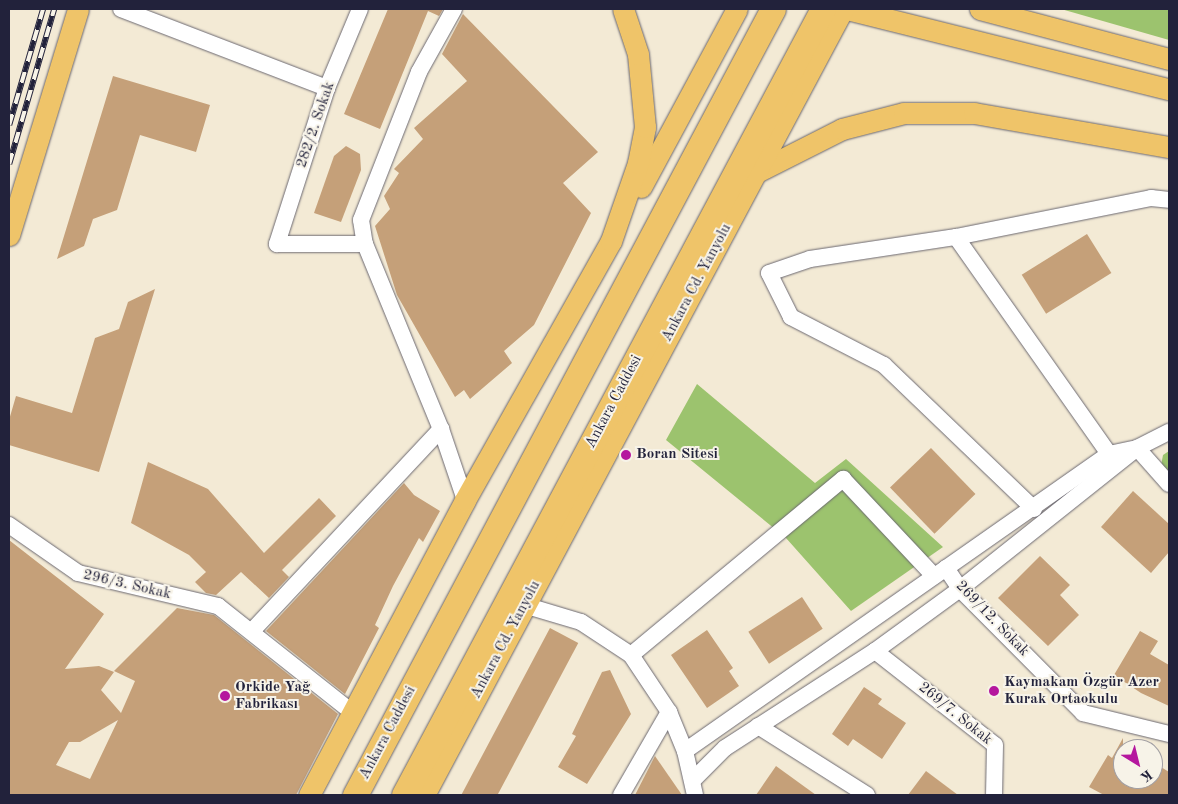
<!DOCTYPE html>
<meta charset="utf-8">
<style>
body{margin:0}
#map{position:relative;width:1178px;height:804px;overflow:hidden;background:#f3ead5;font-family:"Old Standard TT",serif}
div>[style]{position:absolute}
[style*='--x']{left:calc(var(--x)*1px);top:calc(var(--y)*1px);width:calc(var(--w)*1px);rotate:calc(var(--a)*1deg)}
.green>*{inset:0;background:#9cc36e}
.building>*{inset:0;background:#c5a079;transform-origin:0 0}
.roads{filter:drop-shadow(0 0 1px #6b6871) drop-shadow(0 0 1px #6b6871)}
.minor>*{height:16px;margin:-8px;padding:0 8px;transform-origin:8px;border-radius:8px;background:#fff}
.major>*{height:21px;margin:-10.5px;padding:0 10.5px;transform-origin:10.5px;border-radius:10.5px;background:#efc469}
.highway>*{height:25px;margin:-12.5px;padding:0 12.5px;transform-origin:12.5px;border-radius:12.5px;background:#efc469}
.rail>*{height:5.5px;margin-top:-2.75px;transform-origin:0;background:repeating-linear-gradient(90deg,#f7f3e8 0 11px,#22223b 0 22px);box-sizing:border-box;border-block:1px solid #22223b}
.dots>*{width:14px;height:14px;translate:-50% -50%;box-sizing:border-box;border:2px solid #f7f3e8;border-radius:50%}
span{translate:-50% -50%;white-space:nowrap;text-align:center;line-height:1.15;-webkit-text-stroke:4px #f7f3e8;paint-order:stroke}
.street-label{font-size:15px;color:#22223b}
.poi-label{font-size:15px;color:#22223b;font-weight:700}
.left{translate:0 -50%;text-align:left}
.frame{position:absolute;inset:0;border:10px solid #22223b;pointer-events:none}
.north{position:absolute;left:1113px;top:739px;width:50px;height:50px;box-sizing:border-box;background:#f7f3e8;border:1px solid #a29fa3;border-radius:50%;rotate:144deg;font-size:14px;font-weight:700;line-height:20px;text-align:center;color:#22223b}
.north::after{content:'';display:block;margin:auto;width:18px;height:22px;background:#b5179e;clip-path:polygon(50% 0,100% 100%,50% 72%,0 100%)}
</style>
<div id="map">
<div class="green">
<i style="clip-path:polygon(1061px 9px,1169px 9px,1169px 40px)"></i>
<i style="clip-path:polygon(697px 384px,815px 483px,846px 459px,943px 547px,851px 611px,786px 538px,666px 440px)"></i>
<i style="clip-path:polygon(1169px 451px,1169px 475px,1161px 466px,1163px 455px)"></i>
</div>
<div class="building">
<i style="clip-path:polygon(388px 9px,443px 9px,439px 16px,428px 11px,380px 129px,344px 114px)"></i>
<i style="clip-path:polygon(463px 14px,598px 152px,563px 183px,591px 213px,534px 325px,504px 351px,512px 363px,470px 399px,464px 390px,455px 397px,397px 295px,375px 226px,390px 209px,384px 196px,399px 173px,394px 169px,423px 139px,414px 128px,467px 81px,442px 54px)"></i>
<i style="clip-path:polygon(113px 76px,210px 105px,196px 152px,140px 135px,117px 210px,93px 219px,84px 246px,57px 259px)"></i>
<i style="clip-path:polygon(346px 146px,360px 154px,361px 170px,341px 222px,314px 213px,334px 156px)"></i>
<i style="left:1087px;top:234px;width:46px;height:77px;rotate:58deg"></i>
<i style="clip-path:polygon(155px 289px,99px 472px,9px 445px,9px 420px,16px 396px,72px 413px,95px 338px,119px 329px,128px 302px)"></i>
<i style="left:931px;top:448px;width:64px;height:57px;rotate:46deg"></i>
<i style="clip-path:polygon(148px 462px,208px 489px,264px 553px,319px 498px,336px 516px,282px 570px,289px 577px,269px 598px,241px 572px,216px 595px,206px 593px,195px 582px,206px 572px,189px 555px,131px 523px)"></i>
<i style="clip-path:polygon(404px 483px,414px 495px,440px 511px,423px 542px,419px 538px,393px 586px,375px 625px,379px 628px,345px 694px,266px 631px)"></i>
<i style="clip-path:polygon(1133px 491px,1169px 524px,1169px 552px,1151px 573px,1101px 527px)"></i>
<i style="clip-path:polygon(evenodd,9px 540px,104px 614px,65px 669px,99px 666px,114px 672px,101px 690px,121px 713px,135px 681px,114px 671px,177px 608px,214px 615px,338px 714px,296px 795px,9px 795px,9px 540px,118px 720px,90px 779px,56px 765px,69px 742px,80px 742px,118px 720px)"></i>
<i style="clip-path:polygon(1040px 556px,1070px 585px,1060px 595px,1079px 615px,1048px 646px,998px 598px)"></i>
<i style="left:802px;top:597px;width:38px;height:64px;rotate:57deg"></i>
<i style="left:550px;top:628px;width:32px;height:189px;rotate:28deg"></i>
<i style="clip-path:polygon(707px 630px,733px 668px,729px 671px,739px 686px,707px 708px,671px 655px)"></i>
<i style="clip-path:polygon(1140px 631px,1158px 641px,1150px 654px,1169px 665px,1169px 706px,1141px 693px,1114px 675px)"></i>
<i style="clip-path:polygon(610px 670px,631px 714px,587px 784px,558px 767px,576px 736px,572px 734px,602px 672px)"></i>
<i style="clip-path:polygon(864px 687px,882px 699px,878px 704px,906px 723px,882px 759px,853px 739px,848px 746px,832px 734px)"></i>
<i style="clip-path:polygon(1123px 738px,1123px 779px,1153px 779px,1153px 762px,1169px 772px,1169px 795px,1104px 795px,1089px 787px,1108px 755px,1112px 758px)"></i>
<i style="clip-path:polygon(655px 756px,682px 795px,635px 795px)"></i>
<i style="clip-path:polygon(776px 766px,816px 795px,756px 795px)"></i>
<i style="clip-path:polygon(926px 771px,958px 795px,908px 795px)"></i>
</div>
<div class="roads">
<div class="minor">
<i style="--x:121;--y:9;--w:221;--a:21"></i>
<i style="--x:360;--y:9;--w:86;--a:112.7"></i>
<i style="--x:327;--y:88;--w:164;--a:107.8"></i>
<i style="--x:277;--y:244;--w:88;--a:0"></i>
<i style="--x:454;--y:9;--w:72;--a:119.1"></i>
<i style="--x:419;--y:72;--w:159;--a:111.4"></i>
<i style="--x:361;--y:220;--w:24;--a:81"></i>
<i style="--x:365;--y:244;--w:200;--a:67.7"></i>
<i style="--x:441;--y:429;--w:75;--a:71.3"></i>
<i style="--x:956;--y:237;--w:266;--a:54.8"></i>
<i style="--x:1137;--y:448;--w:48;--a:48.4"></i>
<i style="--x:1034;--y:509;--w:208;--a:-136.2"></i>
<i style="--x:884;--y:365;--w:105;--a:-152.7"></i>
<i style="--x:791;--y:317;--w:49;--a:-116.6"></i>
<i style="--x:769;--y:273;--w:43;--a:-18.9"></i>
<i style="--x:810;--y:259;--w:148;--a:-8.6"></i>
<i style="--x:956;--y:237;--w:199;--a:-11.3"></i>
<i style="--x:1151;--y:198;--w:18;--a:6"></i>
<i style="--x:9;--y:525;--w:84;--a:34.8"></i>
<i style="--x:78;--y:573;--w:144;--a:13.3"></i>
<i style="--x:218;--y:606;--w:172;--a:38.4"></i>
<i style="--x:946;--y:568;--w:25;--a:56"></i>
<i style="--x:960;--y:589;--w:175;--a:45.2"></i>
<i style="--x:1083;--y:713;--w:89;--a:13.7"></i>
<i style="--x:524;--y:605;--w:59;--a:16.6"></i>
<i style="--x:581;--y:622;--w:60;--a:33.4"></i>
<i style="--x:631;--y:655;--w:69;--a:56.3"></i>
<i style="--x:669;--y:712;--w:42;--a:67.7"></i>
<i style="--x:685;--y:751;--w:45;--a:77.2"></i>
<i style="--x:252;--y:631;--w:277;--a:-46.9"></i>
<i style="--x:875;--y:651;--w:152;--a:38.1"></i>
<i style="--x:995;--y:745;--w:50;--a:91.1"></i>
<i style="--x:631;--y:655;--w:276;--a:-39.7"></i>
<i style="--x:843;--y:479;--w:133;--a:46.8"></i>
<i style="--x:758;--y:726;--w:129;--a:32.3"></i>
<i style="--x:685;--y:751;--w:518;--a:-35.01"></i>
<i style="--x:1109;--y:454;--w:24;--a:-12"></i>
<i style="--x:693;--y:780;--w:45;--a:-45"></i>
<i style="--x:725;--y:748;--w:179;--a:-32.9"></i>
<i style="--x:875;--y:651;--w:105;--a:-36.1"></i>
<i style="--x:960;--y:589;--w:226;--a:-38.5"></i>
<i style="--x:1137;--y:448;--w:36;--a:-27"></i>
<i style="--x:621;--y:795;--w:96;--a:-60"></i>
</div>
<div class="major">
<i style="--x:847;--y:9;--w:332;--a:14"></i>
<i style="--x:980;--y:9;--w:196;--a:14.8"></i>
<i style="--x:757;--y:172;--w:95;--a:-26.8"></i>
<i style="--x:842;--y:129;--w:64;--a:-14.5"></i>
<i style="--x:904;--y:113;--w:70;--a:0"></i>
<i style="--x:974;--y:113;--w:198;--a:9.9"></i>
<i style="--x:641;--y:187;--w:202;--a:-61.7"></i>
<i style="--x:9;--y:235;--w:236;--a:-73"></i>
<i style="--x:309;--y:795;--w:334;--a:-62.1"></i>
<i style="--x:465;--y:500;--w:297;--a:-60.6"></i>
<i style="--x:611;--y:241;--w:83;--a:-70.9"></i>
<i style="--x:638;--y:163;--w:37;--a:-79"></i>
<i style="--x:645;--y:127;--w:73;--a:-95.5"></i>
<i style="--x:638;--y:54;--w:47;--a:-108.4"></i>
<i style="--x:424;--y:795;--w:891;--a:-61.94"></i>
</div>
<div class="highway">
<i style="--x:355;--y:795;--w:890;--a:-62"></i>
<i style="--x:404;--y:795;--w:891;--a:-61.94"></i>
</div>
</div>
<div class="rail">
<i style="--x:9;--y:125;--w:121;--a:-73.7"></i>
<i style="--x:9;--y:164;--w:161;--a:-73.8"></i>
</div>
<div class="dots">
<i style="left:626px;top:455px;background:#b5179e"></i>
<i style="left:994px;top:691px;background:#b5179e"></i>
<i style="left:225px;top:696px;background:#b5179e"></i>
</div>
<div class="street-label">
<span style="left:316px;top:125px;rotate:-71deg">282/2. Sokak</span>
<span style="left:697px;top:283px;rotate:-62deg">Ankara Cd. Yanyolu</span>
<span style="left:614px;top:402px;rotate:-62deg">Ankara Caddesi</span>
<span style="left:127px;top:585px;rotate:13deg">296/3. Sokak</span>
<span style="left:992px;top:619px;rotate:46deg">269/12. Sokak</span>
<span style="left:506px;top:640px;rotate:-62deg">Ankara Cd. Yanyolu</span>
<span style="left:955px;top:714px;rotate:39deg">269/7. Sokak</span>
<span style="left:388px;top:733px;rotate:-62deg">Ankara Caddesi</span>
</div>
<div class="poi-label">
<span class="left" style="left:636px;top:455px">Boran Sitesi</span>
<span class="left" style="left:1004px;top:691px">Kaymakam Özgür Azer<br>Kurak Ortaokulu</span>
<span class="left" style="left:235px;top:696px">Orkide Yağ<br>Fabrikası</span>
</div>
<div class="frame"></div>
<div class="north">K</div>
</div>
